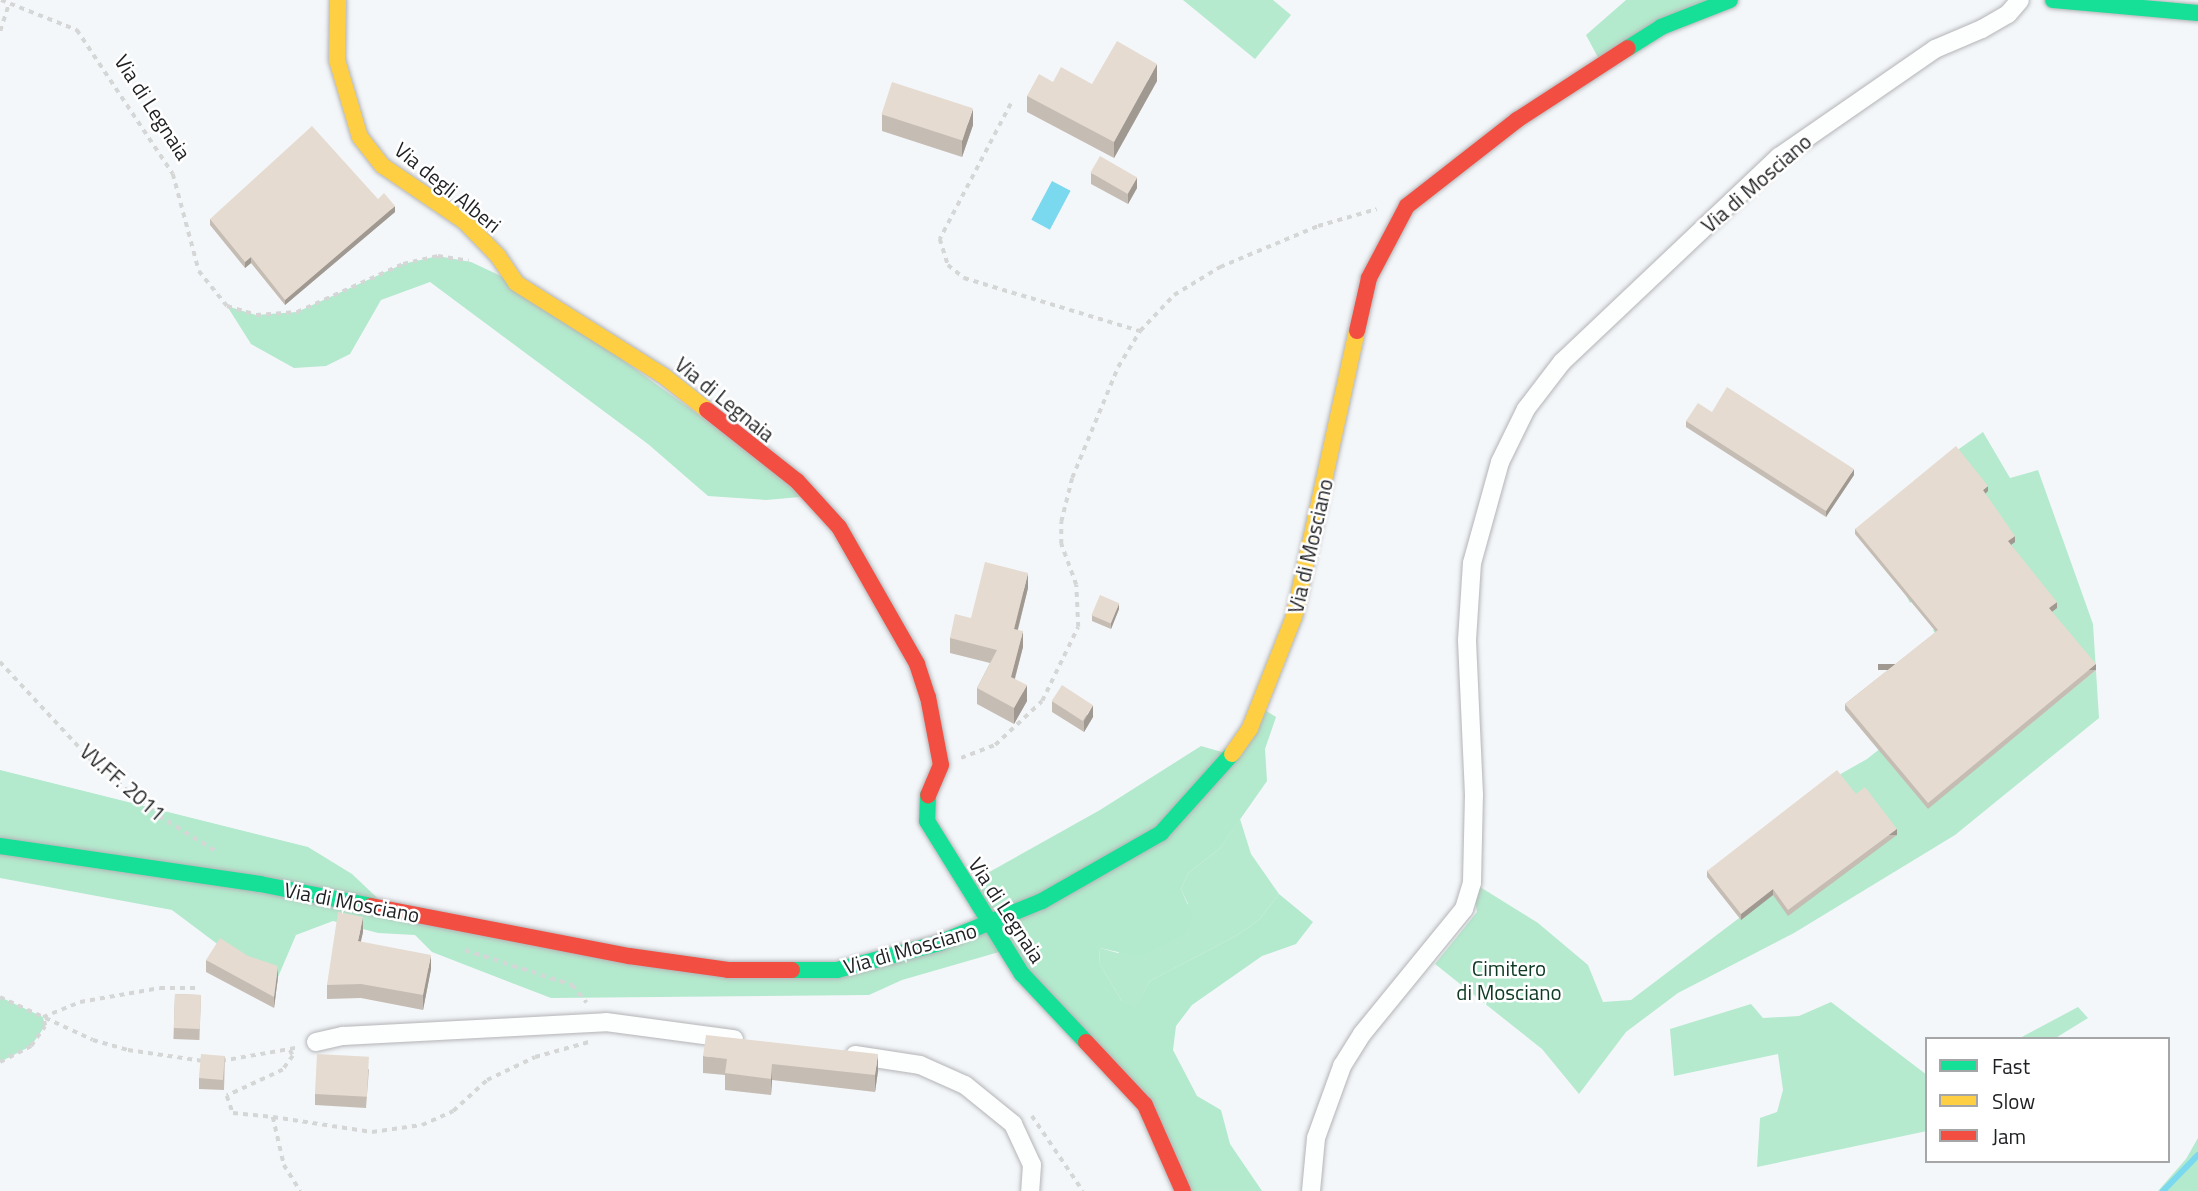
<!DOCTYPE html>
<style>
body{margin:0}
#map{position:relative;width:2198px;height:1191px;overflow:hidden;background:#f4f7fa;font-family:"Titillium Web",sans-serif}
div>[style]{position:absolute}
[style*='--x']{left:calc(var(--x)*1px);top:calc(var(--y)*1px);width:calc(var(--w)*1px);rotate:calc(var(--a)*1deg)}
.green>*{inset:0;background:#b5eace}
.forest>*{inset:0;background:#b3e9cd}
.water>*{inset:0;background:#7ad8ef;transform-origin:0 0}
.stream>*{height:6px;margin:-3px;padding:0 3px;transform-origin:3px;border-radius:3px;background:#7ad8ef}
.path>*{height:3.5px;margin-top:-1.75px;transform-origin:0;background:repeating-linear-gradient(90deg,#d5d6d6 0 5px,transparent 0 10px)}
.roads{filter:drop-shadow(0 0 2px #b3b4b6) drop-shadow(0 0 2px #b3b4b6)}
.street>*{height:18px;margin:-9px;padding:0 9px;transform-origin:9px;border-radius:9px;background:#fdfefe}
.fast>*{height:16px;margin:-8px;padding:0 8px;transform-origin:8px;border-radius:8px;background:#16e098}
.slow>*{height:16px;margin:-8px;padding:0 8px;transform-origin:8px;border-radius:8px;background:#ffcf43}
.jam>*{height:16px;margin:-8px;padding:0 8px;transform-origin:8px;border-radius:8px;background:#f24e42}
.wall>*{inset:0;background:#c5bcb4;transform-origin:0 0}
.shaded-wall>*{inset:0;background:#a09992;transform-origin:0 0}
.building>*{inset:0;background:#e5dbd1;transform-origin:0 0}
span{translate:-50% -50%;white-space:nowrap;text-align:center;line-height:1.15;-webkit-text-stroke:5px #fff;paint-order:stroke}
.street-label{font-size:21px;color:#1f2023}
.park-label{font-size:21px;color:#0e3923}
.legend{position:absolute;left:1925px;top:1037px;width:245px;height:126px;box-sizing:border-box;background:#fff;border:2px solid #a5a6a7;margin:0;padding:9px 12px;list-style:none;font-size:21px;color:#1f2023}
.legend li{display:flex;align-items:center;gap:14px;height:35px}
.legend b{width:35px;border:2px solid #a5a6a7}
</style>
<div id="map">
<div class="green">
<i style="clip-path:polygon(1183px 0,1273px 0,1291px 15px,1255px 59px)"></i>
<i style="clip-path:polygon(evenodd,1983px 432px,2010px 478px,2038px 470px,2093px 624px,2099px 718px,1955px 835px,1794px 933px,1678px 993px,1626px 1032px,1579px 1094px,1542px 1049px,1435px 964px,1477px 912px,1472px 882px,1538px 923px,1588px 965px,1603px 1002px,1631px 1000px,1879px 812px,1856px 800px,1837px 776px,1867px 759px,2057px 608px,1937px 637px,1933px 630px,2017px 560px,2001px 526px,1910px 603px,1906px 595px,1956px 451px,1983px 432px,2096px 670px,1928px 808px,1888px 761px,2096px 670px)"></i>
<i style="clip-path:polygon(1240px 819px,1251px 854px,1279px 894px,1259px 920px,1236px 936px,1150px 981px,1135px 1009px,1121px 1000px,1099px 963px,1100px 948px,1118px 953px,1188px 904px,1181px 889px,1188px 873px,1220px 848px)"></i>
<i style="clip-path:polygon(1831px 1002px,1927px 1075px,1927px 1131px,1757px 1167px,1760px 1118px,1777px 1112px,1783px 1090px,1778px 1054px,1674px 1076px,1670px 1029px,1751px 1004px,1763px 1018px,1799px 1016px)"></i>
<i style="clip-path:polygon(2078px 1007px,2088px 1018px,2054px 1039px,2018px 1039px)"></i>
</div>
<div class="forest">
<i style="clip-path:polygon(1626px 0,1730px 0,1602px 65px,1586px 35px)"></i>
<i style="clip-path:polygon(438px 256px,471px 262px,516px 283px,811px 496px,766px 500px,708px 496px,648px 444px,430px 282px,381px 300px,350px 354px,326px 366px,294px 368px,251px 344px,227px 306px,256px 315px,297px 312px,403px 264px)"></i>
<i style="clip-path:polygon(1260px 707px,1276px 717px,1265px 749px,1267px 781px,1220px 848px,1188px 873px,1181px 889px,1193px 917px,1184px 934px,1140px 957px,1100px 948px,1099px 963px,1121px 1000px,1135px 1008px,1150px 981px,1236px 936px,1259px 920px,1279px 894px,1313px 922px,1296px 944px,1262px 956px,1192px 1005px,1176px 1026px,1173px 1050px,1197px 1096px,1221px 1110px,1230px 1144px,1262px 1191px,1183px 1191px,1145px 1105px,1006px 950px,902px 980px,869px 995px,551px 998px,432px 952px,415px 935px,378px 933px,333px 921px,296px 935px,278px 977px,248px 967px,172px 910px,0 878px,0 770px,308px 847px,352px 874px,389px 909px,629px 956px,837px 970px,990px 925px,966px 885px,1100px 810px,1201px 746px,1232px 755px)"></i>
<i style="clip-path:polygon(0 997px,43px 1017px,45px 1026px,31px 1046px,0 1062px)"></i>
<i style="clip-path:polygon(2198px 1138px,2198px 1191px,2158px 1191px,2186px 1159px)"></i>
</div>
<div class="water">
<i style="left:1052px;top:181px;width:21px;height:44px;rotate:28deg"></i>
</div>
<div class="stream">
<i style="--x:2163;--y:1191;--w:50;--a:-45.8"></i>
</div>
<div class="path">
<i style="--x:1;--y:0;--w:82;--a:21.5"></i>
<i style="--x:77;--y:30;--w:173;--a:56.3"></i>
<i style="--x:173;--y:174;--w:100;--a:75"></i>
<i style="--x:199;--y:271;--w:45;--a:51.3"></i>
<i style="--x:227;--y:306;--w:30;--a:17"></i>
<i style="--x:256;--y:315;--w:41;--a:-4.2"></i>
<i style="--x:297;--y:312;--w:116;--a:-24.4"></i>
<i style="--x:403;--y:264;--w:36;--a:-13"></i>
<i style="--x:438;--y:256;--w:31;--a:9"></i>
<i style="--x:0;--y:31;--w:29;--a:-72"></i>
<i style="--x:1011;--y:104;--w:153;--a:117.7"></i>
<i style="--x:940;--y:239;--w:27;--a:73"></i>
<i style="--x:948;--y:265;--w:21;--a:39"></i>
<i style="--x:964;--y:278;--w:184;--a:16.8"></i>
<i style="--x:0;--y:662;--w:138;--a:47.1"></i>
<i style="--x:94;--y:763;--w:84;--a:39.2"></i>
<i style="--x:159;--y:816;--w:70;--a:31.7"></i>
<i style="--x:961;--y:758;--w:36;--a:-21"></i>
<i style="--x:995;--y:745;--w:64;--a:-43.1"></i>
<i style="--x:1042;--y:701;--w:82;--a:-64.1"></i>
<i style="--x:1078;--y:627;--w:42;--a:-92.7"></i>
<i style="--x:1076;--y:585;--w:44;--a:-110.1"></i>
<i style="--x:1061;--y:544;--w:22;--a:-90"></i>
<i style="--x:1061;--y:522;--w:45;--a:-76"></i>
<i style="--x:1072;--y:478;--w:120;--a:-67.5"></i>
<i style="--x:1118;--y:367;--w:42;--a:-58.6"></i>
<i style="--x:1140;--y:331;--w:50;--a:-46.6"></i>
<i style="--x:1174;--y:295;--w:54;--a:-31.3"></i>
<i style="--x:1220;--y:267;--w:106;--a:-22.7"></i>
<i style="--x:1318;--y:226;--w:61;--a:-16.1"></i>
<i style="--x:465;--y:950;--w:113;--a:18.1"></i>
<i style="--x:572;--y:985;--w:23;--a:50"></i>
<i style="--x:0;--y:997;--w:102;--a:24.8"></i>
<i style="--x:93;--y:1040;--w:36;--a:16"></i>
<i style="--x:128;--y:1050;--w:76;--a:8.3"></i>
<i style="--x:290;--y:1050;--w:7;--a:63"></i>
<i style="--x:293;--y:1056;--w:17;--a:126"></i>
<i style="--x:283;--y:1070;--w:62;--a:155.1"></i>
<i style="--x:227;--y:1096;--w:18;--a:71"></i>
<i style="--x:233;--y:1113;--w:40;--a:5.7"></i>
<i style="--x:273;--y:1117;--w:49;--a:77.1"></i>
<i style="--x:284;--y:1165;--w:31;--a:58"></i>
<i style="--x:221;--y:1061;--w:80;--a:-10"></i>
<i style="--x:0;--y:1062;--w:35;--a:-27"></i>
<i style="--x:31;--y:1046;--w:24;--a:-55"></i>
<i style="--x:45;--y:1026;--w:9;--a:-103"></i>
<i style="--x:43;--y:1017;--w:40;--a:-22"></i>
<i style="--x:80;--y:1002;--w:81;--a:-9.9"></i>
<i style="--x:160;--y:988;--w:36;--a:0"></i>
<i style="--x:1032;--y:1116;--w:91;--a:55.8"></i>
<i style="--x:273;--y:1117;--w:100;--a:8.6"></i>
<i style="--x:372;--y:1132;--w:50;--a:-8"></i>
<i style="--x:422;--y:1125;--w:34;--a:-24"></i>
<i style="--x:453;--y:1111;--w:46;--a:-42.4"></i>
<i style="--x:487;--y:1080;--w:53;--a:-25.6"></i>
<i style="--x:535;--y:1057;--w:56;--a:-15.5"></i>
</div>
<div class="roads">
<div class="street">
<i style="--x:316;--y:1042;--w:28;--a:-13"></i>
<i style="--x:343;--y:1036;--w:263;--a:-3"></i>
<i style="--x:606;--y:1022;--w:129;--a:7.6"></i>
<i style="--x:855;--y:1055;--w:66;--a:8.7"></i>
<i style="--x:920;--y:1065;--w:49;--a:24"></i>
<i style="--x:965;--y:1085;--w:62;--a:39.1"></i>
<i style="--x:1013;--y:1124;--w:45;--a:65.1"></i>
<i style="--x:1032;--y:1165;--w:26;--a:94"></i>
<i style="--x:1311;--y:1191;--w:53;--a:-84.6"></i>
<i style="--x:1316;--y:1138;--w:77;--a:-70.1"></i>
<i style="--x:1342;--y:1066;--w:38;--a:-58"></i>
<i style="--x:1362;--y:1034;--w:161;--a:-50.8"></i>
<i style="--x:1464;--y:909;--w:28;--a:-73"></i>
<i style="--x:1472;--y:882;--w:87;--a:-88.7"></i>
<i style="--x:1474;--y:795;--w:155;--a:-92.6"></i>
<i style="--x:1467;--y:640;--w:77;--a:-86.3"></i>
<i style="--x:1472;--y:563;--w:105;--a:-74.5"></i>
<i style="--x:1500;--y:462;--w:59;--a:-63.9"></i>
<i style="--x:1526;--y:409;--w:59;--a:-52.5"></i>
<i style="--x:1562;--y:362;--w:299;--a:-43.4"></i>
<i style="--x:1779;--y:157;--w:190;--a:-34.7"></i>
<i style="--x:1935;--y:49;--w:51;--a:-23.1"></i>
<i style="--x:1982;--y:29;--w:30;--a:-30"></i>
<i style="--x:2008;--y:14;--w:18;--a:-49"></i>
</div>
<div class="fast">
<i style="--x:2053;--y:0;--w:146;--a:5.1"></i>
<i style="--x:1628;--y:48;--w:39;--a:-32"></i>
<i style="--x:1661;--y:27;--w:74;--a:-21.4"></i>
<i style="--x:928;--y:795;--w:26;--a:92"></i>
<i style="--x:927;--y:821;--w:180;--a:58.2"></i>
<i style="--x:1022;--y:974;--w:93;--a:46.7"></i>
<i style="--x:0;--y:846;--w:263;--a:8.3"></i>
<i style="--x:260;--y:884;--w:113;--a:11.2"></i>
<i style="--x:792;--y:970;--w:45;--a:0"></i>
<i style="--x:837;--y:970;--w:106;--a:-14.8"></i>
<i style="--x:939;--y:943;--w:111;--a:-22.2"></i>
<i style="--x:1042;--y:901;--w:137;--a:-29.7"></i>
<i style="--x:1161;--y:833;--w:106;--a:-48.1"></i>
</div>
<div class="slow">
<i style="--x:338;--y:0;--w:60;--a:91"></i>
<i style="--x:337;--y:60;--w:80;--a:73.4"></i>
<i style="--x:360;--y:137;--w:37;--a:52"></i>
<i style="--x:383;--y:166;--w:98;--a:34.2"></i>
<i style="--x:464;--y:221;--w:49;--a:45.8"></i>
<i style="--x:498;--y:256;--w:32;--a:56"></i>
<i style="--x:516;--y:283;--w:176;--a:32.2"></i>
<i style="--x:665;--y:377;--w:53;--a:38.2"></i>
<i style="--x:1232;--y:754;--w:32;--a:-55"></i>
<i style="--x:1250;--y:728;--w:119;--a:-68.4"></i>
<i style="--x:1294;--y:617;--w:293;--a:-77.6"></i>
</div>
<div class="jam">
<i style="--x:1357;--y:331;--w:54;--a:-77.2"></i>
<i style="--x:1369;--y:278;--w:81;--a:-62.2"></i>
<i style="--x:1407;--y:206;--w:140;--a:-38"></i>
<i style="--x:1517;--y:120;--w:132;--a:-33"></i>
<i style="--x:707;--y:410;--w:115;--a:38.3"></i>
<i style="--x:797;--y:481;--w:62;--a:47.6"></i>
<i style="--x:839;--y:527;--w:158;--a:60.3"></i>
<i style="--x:917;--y:664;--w:35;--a:72"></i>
<i style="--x:928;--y:697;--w:69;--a:79.2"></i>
<i style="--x:941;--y:765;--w:33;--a:113"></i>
<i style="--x:371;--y:906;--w:263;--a:11"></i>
<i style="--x:629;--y:956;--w:100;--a:8"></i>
<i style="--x:728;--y:970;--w:64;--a:0"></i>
<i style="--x:1086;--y:1042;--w:86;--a:46.9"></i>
<i style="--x:1145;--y:1105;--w:94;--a:66.2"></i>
</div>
</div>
<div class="wall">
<i style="clip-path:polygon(1157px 81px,1114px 158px,1027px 112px,1027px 96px,1053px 82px,1092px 84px)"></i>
<i style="clip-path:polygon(882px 114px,973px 125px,962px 157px,882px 131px)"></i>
<i style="clip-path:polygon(1091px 173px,1137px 188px,1128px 204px,1091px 184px)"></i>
<i style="clip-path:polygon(378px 199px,395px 212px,285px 305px,251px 263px,245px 268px,210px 225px,210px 219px)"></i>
<i style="clip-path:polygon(1712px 412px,1854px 475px,1826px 517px,1686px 427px,1686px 421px)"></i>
<i style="clip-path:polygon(1988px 491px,1985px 494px,2015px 542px,2011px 545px,2057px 608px,2052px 612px,2096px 670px,1928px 809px,1845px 710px,1845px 704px,1936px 632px,1855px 534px,1855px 529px)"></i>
<i style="clip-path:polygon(1028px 588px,1018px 630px,1023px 647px,1015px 679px,1027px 701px,1014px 724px,977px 704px,977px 688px,990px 663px,950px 653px,950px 638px)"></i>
<i style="clip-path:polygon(1119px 609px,1111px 629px,1092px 621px,1092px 615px)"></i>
<i style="clip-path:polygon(1052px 701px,1093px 717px,1084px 732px,1052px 712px)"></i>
<i style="clip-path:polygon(1856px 794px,1897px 835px,1788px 916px,1773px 895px,1741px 920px,1707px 877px,1707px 871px)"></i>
<i style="clip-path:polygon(363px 932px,360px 942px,431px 969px,423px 1010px,361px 998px,327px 999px,327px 985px)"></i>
<i style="clip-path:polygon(206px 960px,278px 977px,274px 1008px,206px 972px)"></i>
<i style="left:175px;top:994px;width:26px;height:45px;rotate:2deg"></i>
<i style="clip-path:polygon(225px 1056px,224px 1090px,199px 1089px,199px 1078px)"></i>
<i style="clip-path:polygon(703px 1056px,878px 1071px,875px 1092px,772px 1080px,771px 1095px,725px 1090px,725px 1075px,703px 1073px)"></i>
<i style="clip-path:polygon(369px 1069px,366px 1108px,315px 1105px,315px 1094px)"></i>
</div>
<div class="shaded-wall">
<i style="clip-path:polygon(1157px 64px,1157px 81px,1114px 158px,1114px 142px)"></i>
<i style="clip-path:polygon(973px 109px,973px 125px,962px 157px,962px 141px)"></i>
<i style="clip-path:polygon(1137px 177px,1137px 188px,1128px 204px,1128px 193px)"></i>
<i style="clip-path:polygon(395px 206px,395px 212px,285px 305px,285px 300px)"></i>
<i style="clip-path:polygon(251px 257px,251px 263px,245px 268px,245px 262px)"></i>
<i style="clip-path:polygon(1854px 469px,1854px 475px,1826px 517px,1826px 511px)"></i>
<i style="clip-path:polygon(1988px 486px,1988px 491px,1983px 496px,1983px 490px)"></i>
<i style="clip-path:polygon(2015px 536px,2015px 542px,2008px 547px,2008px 541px)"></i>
<i style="clip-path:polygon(1028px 573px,1028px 588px,1014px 644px,1014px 629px)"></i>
<i style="clip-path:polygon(2057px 602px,2057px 608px,2049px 614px,2049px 608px)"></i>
<i style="clip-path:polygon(1119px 603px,1119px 609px,1111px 629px,1111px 623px)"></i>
<i style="clip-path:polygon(1023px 631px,1023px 647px,1011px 692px,1011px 677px)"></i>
<i style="left:2096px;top:664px;width:6px;height:218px;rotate:90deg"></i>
<i style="clip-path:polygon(1027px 685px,1027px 701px,1014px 724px,1014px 708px)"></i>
<i style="clip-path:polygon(1093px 705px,1093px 717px,1084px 732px,1084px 721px)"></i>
<i style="left:1897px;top:829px;width:6px;height:136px;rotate:90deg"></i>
<i style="clip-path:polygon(1773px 889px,1773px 895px,1741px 920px,1741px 914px)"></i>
<i style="clip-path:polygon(363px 917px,363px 932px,358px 955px,358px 941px)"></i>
<i style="clip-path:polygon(431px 955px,431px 969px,423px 1010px,423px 995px)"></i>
<i style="clip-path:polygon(278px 966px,278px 977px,274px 1008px,274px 997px)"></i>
<i style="clip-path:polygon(878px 1054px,878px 1071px,875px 1092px,875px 1075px)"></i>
<i style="clip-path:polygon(772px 1064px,772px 1080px,771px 1095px,771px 1079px)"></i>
</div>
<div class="building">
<i style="clip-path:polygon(1117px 41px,1157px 64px,1114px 142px,1027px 96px,1039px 74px,1053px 82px,1061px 67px,1092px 84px)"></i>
<i style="left:892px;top:82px;width:85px;height:34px;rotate:18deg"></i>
<i style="clip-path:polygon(312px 126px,378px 199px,384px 193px,395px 206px,285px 300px,251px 257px,245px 262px,210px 219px)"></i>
<i style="left:1100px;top:156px;width:43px;height:19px;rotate:30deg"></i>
<i style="clip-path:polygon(1727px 387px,1854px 469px,1826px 511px,1686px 421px,1698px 403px,1712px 412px)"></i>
<i style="clip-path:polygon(1956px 446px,1988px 486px,1983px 490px,2015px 536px,2008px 541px,2057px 602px,2049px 608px,2096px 664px,1928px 803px,1845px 704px,1938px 630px,1855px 529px)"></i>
<i style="clip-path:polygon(985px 562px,1028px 573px,1014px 629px,1023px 631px,1011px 677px,1027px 685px,1014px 708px,977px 688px,997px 650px,950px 638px,955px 614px,971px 618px)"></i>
<i style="left:1100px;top:595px;width:21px;height:22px;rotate:23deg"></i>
<i style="left:1062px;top:685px;width:37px;height:19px;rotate:33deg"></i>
<i style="clip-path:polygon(1837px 770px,1856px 794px,1865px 787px,1897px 829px,1788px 910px,1773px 889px,1741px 914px,1707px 871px)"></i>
<i style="clip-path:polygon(338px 912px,363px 917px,358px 941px,431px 955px,423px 995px,361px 984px,327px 985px)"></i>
<i style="clip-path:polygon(220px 938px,248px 956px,278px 966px,274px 997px,206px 960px)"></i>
<i style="left:175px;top:994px;width:26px;height:34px;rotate:2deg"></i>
<i style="clip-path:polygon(706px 1035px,878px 1054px,875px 1075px,772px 1064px,771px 1079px,725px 1073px,727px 1059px,703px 1056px)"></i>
<i style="left:201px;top:1054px;width:24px;height:24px;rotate:5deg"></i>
<i style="left:317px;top:1054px;width:52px;height:40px;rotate:3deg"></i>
</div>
<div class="street-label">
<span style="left:153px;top:107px;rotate:57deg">Via di Legnaia</span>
<span style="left:1756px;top:183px;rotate:-41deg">Via di Mosciano</span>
<span style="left:448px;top:187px;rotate:39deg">Via degli Alberi</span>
<span style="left:725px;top:399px;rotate:39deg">Via di Legnaia</span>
<span style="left:1310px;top:546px;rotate:-77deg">Via di Mosciano</span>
<span style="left:123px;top:782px;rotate:41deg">VV.FF. 2011</span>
<span style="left:352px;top:902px;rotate:11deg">Via di Mosciano</span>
<span style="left:1007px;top:910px;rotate:57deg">Via di Legnaia</span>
<span style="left:910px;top:948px;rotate:-16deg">Via di Mosciano</span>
</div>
<div class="park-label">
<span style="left:1509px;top:980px">Cimitero<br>di Mosciano</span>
</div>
<ul class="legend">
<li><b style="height:9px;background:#16e098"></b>Fast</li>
<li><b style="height:9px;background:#ffcf43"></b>Slow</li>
<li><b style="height:9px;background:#f24e42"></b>Jam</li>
</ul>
</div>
